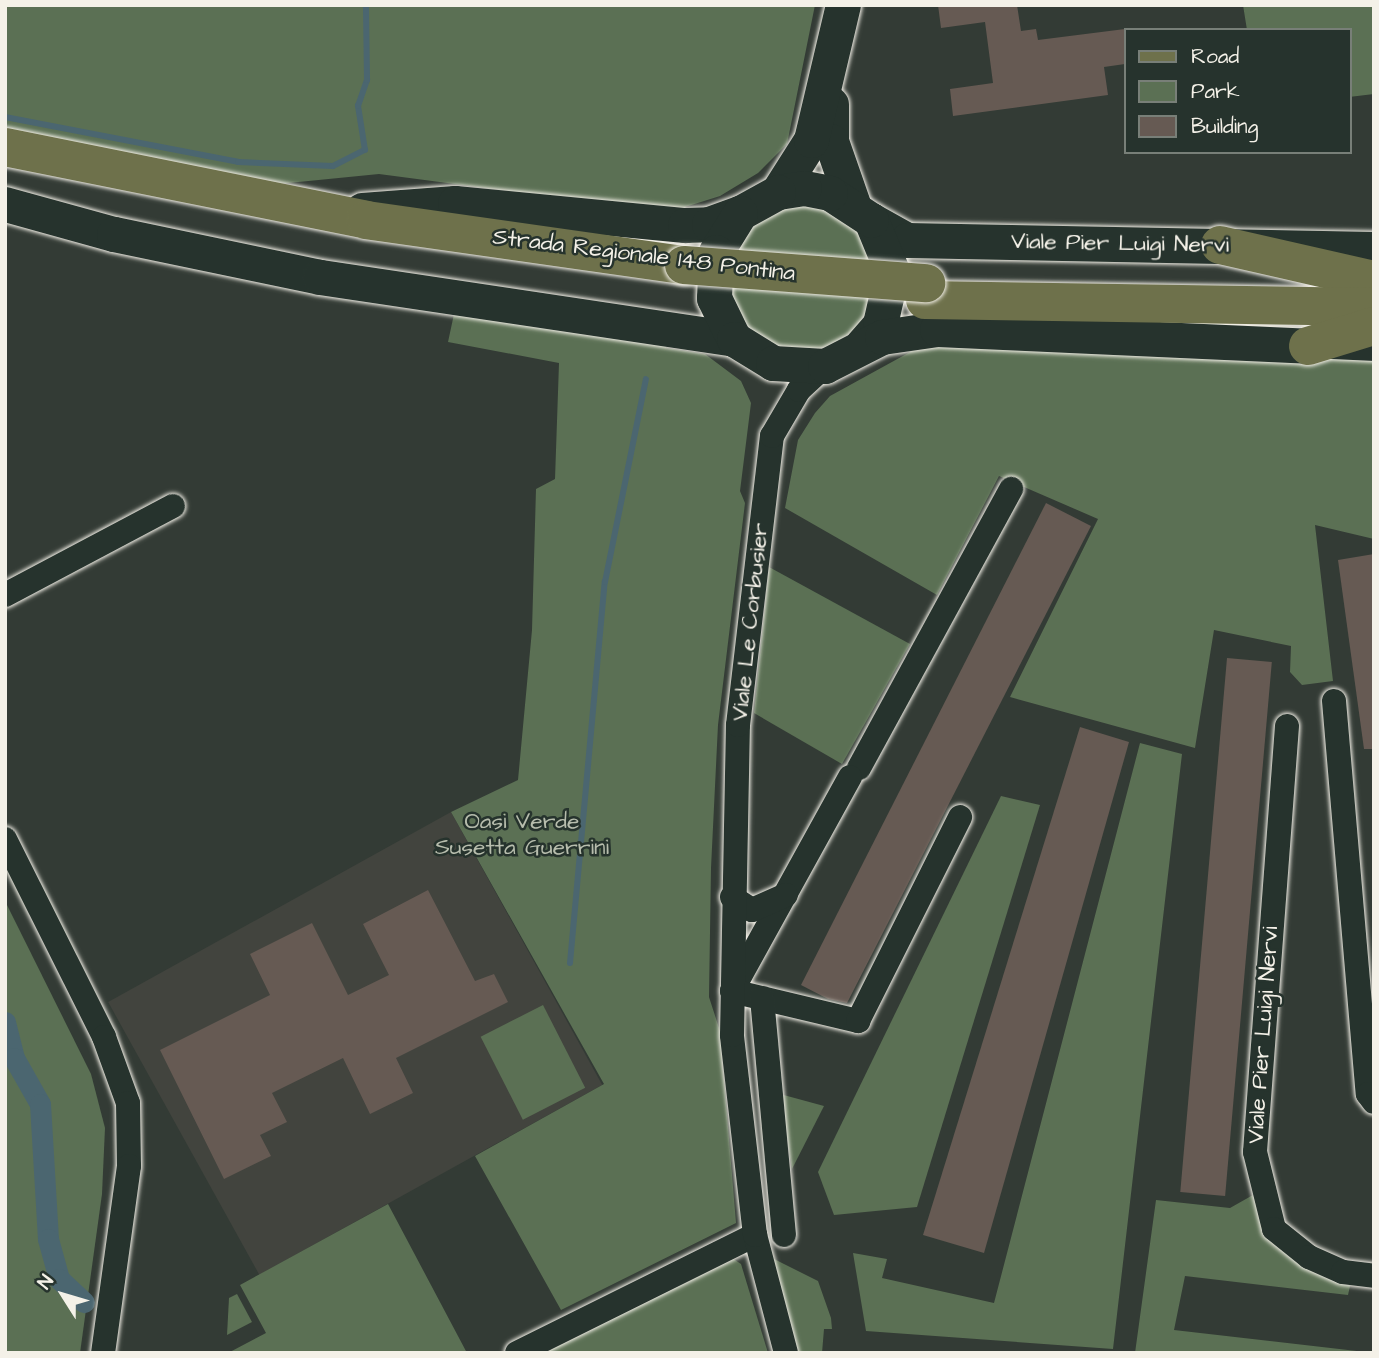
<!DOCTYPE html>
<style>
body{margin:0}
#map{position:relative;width:1379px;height:1358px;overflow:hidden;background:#333b35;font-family:"Architects Daughter",sans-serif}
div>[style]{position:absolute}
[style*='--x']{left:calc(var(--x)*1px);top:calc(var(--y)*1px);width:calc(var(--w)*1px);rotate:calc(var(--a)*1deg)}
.built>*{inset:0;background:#42443e;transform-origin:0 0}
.green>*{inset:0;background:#5b7054;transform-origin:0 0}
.round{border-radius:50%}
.stream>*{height:6px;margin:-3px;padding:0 3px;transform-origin:3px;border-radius:3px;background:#4b6670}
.canal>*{height:21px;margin:-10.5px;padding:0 10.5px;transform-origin:10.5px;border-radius:10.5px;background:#4b6670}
.building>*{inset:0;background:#665a53;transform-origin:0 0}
.roads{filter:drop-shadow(0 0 2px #f4f1e8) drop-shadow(0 0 2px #f4f1e8)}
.street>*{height:24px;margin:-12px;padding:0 12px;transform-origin:12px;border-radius:12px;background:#26332d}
.secondary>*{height:35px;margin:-17.5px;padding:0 17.5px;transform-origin:17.5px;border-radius:17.5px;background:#26332d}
.primary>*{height:38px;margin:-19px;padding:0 19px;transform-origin:19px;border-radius:19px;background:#6e714b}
.bridges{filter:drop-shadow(0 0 2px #f4f1e8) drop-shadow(0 0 2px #f4f1e8)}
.primary-bridge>*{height:38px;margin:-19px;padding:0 19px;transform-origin:19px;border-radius:19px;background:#6e714b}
span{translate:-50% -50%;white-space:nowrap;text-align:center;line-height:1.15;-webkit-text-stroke:5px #26332d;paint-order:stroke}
.street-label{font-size:23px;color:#f4f1e8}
.park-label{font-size:23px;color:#b7bdad}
.frame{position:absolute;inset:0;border:7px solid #f4f1e8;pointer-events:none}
.legend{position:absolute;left:1124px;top:28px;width:228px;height:126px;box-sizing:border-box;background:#26332d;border:2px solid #787f78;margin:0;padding:9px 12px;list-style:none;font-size:21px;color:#f4f1e8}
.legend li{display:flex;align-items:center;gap:14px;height:35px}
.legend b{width:35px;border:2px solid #787f78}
.north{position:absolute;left:28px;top:1260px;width:70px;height:70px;-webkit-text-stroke:5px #26332d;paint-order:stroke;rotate:307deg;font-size:19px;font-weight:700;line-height:28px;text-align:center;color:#f4f1e8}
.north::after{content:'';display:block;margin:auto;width:24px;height:32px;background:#f4f1e8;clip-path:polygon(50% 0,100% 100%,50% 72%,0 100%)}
</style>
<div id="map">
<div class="built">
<i style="left:451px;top:812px;width:312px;height:392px;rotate:61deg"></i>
</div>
<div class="green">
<i style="clip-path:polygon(5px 5px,815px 5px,787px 144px,758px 173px,720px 196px,685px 207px,682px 214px,379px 174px,258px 186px,5px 132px)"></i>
<i style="clip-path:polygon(1243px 5px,1374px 5px,1374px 94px,1349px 97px,1349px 30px,1247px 30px)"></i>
<i class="round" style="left:729px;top:205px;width:146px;height:146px"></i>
<i style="clip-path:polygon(454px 314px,667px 342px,666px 348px,705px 354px,741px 381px,751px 403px,740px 491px,745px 503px,718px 725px,711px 868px,709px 997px,720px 1031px,736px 1223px,561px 1310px,475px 1156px,604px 1084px,451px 812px,518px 780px,532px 630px,536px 489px,555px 479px,559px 363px,448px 342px)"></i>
<i style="clip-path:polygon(921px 346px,1374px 356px,1374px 539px,1315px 525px,1333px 681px,1302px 685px,1290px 672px,1291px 646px,1214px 630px,1195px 748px,1010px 697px,1098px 519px,999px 476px,937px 595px,785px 508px,798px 440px,815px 413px,830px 396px)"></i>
<i style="clip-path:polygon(769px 567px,910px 644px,842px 764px,754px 713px)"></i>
<i style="clip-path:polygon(1140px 743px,1182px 754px,1113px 1349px,866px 1331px,853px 1253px,887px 1259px,882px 1278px,994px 1303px)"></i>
<i style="clip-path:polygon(1001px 796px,1040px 805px,917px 1207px,834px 1215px,818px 1172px)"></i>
<i style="clip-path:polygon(5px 901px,91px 1074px,105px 1128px,102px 1194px,80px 1353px,5px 1353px)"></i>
<i style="left:543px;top:1005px;width:93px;height:70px;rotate:63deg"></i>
<i style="clip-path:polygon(780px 1094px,824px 1106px,792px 1169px)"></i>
<i style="clip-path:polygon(1253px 1195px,1270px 1237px,1350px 1286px,1348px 1295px,1185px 1276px,1174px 1330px,1374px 1353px,1135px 1353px,1156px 1200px,1230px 1208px)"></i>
<i style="clip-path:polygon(388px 1204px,467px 1353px,228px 1353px,266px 1333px,240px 1285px)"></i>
<i style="clip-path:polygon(729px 1256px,741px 1264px,768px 1353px,544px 1353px)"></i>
<i style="clip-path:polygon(772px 1258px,818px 1281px,831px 1318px,832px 1329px,824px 1329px,822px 1353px,796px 1353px)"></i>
<i style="clip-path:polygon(237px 1294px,252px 1322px,227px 1335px,229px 1298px)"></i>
</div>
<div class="stream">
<i style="--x:5;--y:117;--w:237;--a:10.9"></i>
<i style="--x:238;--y:162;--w:95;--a:2.4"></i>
<i style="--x:333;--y:166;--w:36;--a:-27"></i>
<i style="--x:365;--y:150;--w:45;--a:-99"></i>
<i style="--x:358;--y:106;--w:28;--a:-71"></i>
<i style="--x:367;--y:80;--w:75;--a:-90.8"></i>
<i style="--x:570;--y:963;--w:383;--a:-84.8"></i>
<i style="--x:605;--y:582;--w:207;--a:-78.6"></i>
</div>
<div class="canal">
<i style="--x:5;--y:1022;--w:37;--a:76"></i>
<i style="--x:14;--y:1058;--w:53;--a:60.5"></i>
<i style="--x:40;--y:1104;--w:135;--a:86.6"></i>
<i style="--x:48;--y:1239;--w:41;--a:74.6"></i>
<i style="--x:59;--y:1279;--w:34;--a:43"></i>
</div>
<div class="building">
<i style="clip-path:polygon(938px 5px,1017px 5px,1021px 31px,1036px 29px,1038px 40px,1125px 29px,1125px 64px,1104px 67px,1108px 95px,953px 116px,950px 89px,993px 83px,985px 22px,941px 28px)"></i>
<i style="clip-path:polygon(1046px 503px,1091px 526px,847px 1003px,828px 999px,801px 985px)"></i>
<i style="clip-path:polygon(1374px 554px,1374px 749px,1364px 749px,1338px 560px)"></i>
<i style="left:1227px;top:658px;width:45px;height:536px;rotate:5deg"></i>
<i style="clip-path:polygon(1080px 727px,1129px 742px,984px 1253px,923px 1235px)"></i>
<i style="clip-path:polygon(428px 890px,475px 981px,494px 974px,508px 1002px,396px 1058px,413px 1093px,370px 1114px,343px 1058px,272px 1093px,287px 1122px,260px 1135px,271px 1156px,224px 1179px,160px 1050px,270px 995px,250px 954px,312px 923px,348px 995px,389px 975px,363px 924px)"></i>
</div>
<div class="roads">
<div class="street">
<i style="--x:1333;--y:347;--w:41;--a:2.8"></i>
<i style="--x:5;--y:595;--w:190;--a:-27.9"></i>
<i style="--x:1334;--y:701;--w:394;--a:85.1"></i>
<i style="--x:1368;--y:1094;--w:10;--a:53"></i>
<i style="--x:1287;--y:726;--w:427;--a:94.3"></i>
<i style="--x:1255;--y:1152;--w:79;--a:76.1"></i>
<i style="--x:1274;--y:1229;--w:45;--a:38.7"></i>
<i style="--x:1309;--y:1257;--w:37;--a:24"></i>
<i style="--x:1343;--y:1272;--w:31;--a:7"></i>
<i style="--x:859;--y:768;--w:318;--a:-61.4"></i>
<i style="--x:850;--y:777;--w:244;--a:118.9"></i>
<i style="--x:732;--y:991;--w:130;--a:13.4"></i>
<i style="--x:858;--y:1021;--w:228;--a:-63.4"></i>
<i style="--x:5;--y:839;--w:221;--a:63.4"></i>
<i style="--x:104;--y:1037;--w:70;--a:70"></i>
<i style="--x:128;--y:1103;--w:63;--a:89.1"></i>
<i style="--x:129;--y:1166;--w:189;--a:97.9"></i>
<i style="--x:732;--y:897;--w:24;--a:33"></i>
<i style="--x:752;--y:910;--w:37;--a:-24"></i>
<i style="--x:762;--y:998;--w:238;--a:84.7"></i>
<i style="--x:517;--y:1353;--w:266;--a:-26.4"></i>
<i style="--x:786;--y:1353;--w:122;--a:-104.7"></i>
<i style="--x:755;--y:1235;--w:201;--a:-96.6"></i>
<i style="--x:732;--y:1035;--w:310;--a:-88.9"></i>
<i style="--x:738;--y:725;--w:291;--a:-83.3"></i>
<i style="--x:772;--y:436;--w:53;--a:-59.6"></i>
<i style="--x:799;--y:390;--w:35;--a:-43"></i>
</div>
<div class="secondary">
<i style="--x:831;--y:104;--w:37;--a:90"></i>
<i style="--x:831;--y:141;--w:67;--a:70.8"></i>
<i style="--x:778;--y:192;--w:62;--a:-57.6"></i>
<i style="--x:811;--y:140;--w:139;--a:-76.7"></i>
<i style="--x:5;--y:204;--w:113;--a:15.4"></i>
<i style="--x:114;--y:234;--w:210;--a:11.8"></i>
<i style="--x:320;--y:277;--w:419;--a:8.5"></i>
<i style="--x:362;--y:210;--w:93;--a:-4.3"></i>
<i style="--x:455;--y:203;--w:231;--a:5.5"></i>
<i style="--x:685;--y:225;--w:24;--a:-2"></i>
<i style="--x:709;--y:224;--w:33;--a:-20"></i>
<i style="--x:871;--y:220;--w:41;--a:29.1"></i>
<i style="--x:907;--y:240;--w:467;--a:1.1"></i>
<i style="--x:862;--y:345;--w:28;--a:-49"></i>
<i style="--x:880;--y:324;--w:54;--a:-77.2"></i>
<i style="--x:892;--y:271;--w:55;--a:-112.4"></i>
<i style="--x:871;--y:220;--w:49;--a:-146.6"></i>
<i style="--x:830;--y:193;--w:26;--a:-169"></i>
<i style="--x:804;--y:188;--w:26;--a:171"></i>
<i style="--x:778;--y:192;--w:43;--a:151.1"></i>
<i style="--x:740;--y:213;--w:46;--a:121.6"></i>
<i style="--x:716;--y:252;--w:46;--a:92.5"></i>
<i style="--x:714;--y:298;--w:46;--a:64"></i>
<i style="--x:734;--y:339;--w:46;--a:31.6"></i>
<i style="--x:773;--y:363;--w:52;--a:3.3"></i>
<i style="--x:825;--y:366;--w:64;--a:-27"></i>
<i style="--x:882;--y:337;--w:56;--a:-8.3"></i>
<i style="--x:937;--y:329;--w:371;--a:2.6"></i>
</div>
<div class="primary">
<i style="--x:5;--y:147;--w:368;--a:11.4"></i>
<i style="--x:366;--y:220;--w:321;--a:8.1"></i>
<i style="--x:1220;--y:245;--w:158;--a:12.8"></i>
<i style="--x:925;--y:300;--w:449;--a:0.9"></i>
<i style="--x:1308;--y:346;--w:69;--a:-16.9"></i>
</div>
</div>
<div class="bridges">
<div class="primary-bridge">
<i style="--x:684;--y:265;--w:243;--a:4.3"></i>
</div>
</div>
<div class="street-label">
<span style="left:1120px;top:243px;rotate:1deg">Viale Pier Luigi Nervi</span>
<span style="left:644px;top:255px;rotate:7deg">Strada Regionale 148 Pontina</span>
<span style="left:750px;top:622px;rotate:-84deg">Viale Le Corbusier</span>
<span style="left:1263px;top:1035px;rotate:-86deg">Viale Pier Luigi Nervi</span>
</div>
<div class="park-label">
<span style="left:522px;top:834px">Oasi Verde<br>Susetta Guerrini</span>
</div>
<div class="frame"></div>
<ul class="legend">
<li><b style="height:9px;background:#6e714b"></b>Road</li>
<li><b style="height:19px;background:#5b7054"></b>Park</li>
<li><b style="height:19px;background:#665a53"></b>Building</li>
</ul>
<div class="north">N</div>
</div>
